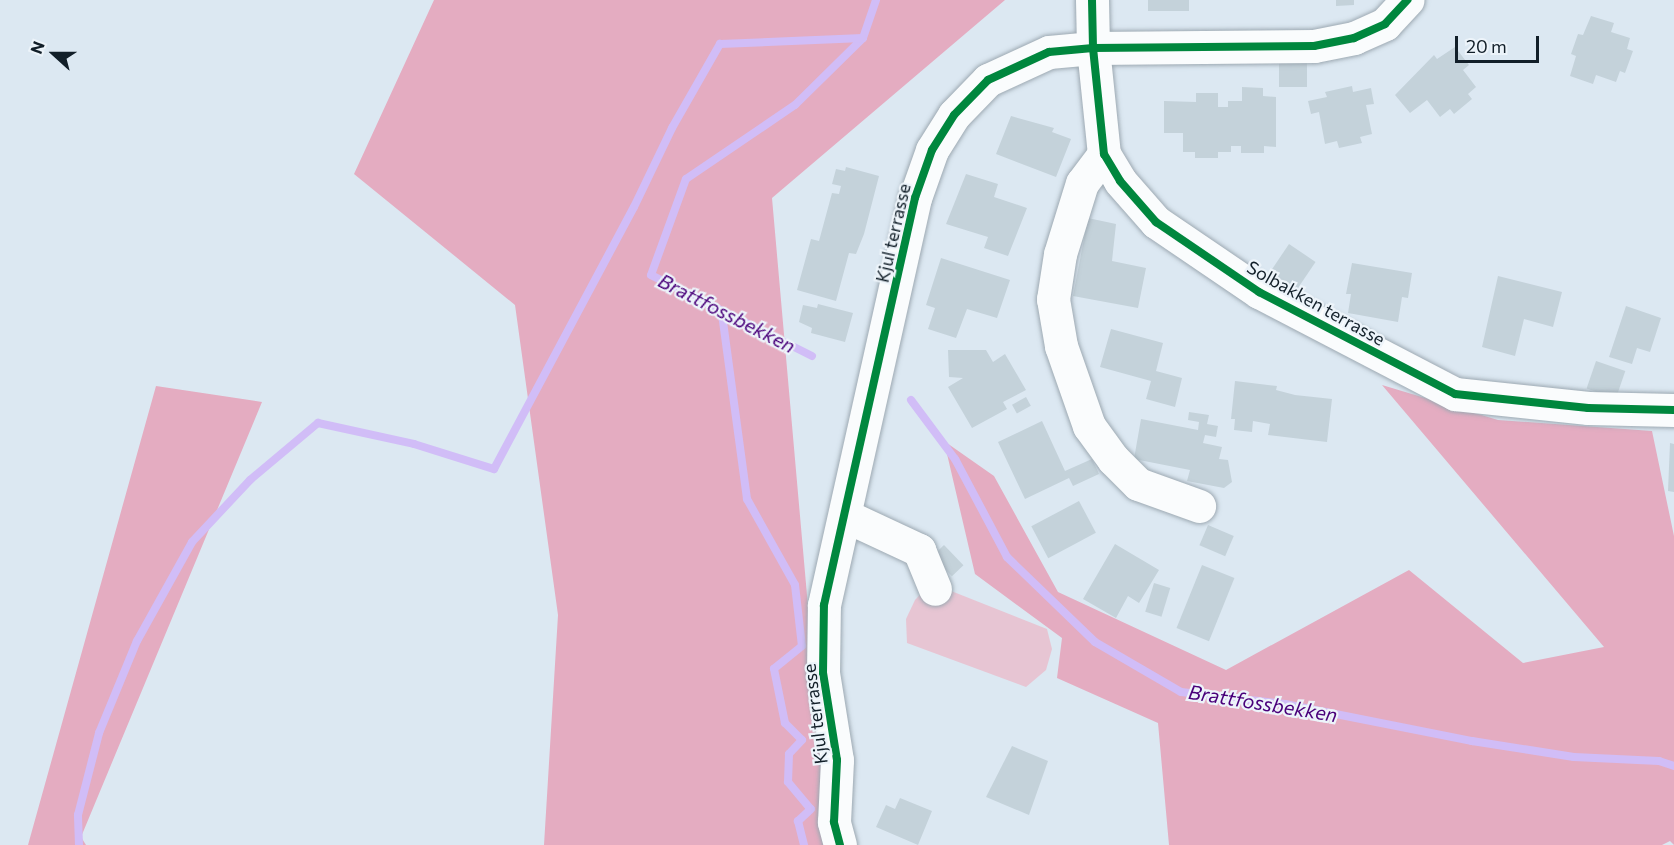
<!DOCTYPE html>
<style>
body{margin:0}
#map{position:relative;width:1674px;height:845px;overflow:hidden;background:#dce8f2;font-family:Commissioner,sans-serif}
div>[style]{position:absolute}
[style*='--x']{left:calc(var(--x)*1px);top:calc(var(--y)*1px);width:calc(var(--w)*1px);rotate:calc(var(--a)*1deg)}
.green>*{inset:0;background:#e7c5d3}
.forest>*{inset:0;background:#e4acc1}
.stream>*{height:8px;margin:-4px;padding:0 4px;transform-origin:4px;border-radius:4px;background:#d1bdf7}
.building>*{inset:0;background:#c4d2da;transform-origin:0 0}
.roads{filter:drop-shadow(0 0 2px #9da9b2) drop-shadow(0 0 2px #9da9b2)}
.minor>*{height:33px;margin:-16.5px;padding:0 16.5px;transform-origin:16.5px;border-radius:16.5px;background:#fafcfd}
.cycleway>*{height:8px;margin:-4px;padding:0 4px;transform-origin:4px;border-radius:4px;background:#00873e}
span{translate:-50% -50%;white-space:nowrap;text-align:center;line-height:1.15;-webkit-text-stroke:4.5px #edf4fa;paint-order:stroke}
.street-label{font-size:18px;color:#121f29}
.water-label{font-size:20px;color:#49007a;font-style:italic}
.north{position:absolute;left:24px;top:24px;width:60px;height:60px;-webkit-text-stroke:4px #edf4fa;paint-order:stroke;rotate:291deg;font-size:16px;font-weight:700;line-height:24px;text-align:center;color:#121f29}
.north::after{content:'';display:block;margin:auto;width:21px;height:27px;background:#121f29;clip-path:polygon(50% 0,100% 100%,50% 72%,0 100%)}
.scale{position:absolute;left:1455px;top:36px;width:84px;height:27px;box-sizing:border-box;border:3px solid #121f29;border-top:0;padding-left:8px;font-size:18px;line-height:21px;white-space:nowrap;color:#121f29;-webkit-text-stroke:4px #edf4fa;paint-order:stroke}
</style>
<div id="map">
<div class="green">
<i style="clip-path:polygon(931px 583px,1047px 629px,1052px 649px,1046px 670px,1026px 687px,907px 643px,906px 619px,915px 600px)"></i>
</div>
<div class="forest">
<i style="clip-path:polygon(434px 0,1005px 0,772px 198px,829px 845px,544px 845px,558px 615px,515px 305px,354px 174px)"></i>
<i style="clip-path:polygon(1382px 385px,1498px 420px,1652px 431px,1674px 536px,1674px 845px,1670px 841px,1662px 845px,1169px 845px,1158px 723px,1057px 678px,1062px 638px,975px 574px,944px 441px,994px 476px,1058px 592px,1226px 670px,1409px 570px,1523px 663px,1604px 647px)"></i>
<i style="clip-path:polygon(156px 386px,262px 402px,81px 837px,86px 845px,28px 845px)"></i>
</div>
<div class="stream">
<i style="--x:722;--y:314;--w:187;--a:82.3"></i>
<i style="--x:747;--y:499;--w:98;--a:60.8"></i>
<i style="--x:795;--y:585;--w:61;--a:83.5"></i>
<i style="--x:802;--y:646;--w:36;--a:141"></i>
<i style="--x:774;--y:669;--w:55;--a:78.5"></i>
<i style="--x:785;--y:723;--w:24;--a:45"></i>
<i style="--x:802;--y:740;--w:19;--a:133"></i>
<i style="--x:789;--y:754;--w:28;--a:92"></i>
<i style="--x:788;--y:782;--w:35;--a:50"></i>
<i style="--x:811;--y:809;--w:18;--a:137"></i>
<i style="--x:798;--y:821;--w:25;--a:76"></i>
<i style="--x:812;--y:356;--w:180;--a:-153.3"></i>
<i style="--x:651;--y:275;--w:102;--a:-70"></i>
<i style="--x:686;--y:179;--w:132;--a:-34.2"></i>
<i style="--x:795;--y:105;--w:95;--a:-44.6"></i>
<i style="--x:863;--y:38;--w:40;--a:-71.1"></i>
<i style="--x:911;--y:400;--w:74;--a:53.3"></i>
<i style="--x:955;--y:459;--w:111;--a:62"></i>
<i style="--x:1007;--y:557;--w:122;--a:44"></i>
<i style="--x:1095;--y:642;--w:99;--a:30.2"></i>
<i style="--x:1181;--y:692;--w:105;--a:6.6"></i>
<i style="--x:1285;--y:704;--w:191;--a:11.2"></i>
<i style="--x:1472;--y:741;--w:103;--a:8.9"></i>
<i style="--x:1574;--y:757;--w:85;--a:2.7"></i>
<i style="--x:1659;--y:761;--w:16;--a:18"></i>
<i style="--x:79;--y:845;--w:30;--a:-92"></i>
<i style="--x:78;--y:815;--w:85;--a:-75.6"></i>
<i style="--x:99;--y:733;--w:100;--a:-67.6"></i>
<i style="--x:137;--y:641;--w:113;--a:-60.9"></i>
<i style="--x:192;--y:542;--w:85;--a:-46.9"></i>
<i style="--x:250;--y:480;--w:89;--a:-40"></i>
<i style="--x:318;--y:423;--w:98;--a:12.3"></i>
<i style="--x:414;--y:444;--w:84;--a:17.4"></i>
<i style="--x:494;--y:469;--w:297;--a:-61.9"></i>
<i style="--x:634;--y:207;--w:88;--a:-64.3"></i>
<i style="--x:672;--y:128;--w:97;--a:-60.3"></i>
<i style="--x:720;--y:44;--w:143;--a:-2.4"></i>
</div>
<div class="building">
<i style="left:1148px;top:0;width:41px;height:11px"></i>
<i style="clip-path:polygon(1336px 0,1354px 0,1354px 5px,1336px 6px)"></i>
<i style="clip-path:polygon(1591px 16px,1614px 23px,1611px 32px,1630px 38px,1627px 49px,1633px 51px,1625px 73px,1620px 71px,1616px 82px,1596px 75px,1593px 84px,1570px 76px,1576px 56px,1571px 54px,1578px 34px,1583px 35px)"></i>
<i style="clip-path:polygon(1455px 47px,1469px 65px,1463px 70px,1476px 87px,1468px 94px,1472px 99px,1454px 114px,1450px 109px,1440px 117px,1427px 100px,1410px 113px,1395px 95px,1434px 55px,1437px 59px)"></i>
<i style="left:1279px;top:62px;width:28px;height:25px"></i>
<i style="clip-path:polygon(1352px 86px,1353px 92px,1371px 88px,1374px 104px,1366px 105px,1372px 134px,1360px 137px,1362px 143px,1339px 148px,1337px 141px,1325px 144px,1319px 112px,1311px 114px,1308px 101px,1327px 97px,1325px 92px)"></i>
<i style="clip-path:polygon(1242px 87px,1263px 88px,1263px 96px,1276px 97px,1276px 147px,1264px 146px,1264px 153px,1241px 153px,1241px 146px,1231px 146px,1231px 152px,1218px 152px,1218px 158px,1195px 158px,1195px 152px,1183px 152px,1183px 133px,1164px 133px,1164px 101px,1196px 102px,1196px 93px,1218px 93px,1218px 107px,1228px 107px,1228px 101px,1242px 101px)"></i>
<i style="clip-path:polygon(1011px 116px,1054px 128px,1052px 132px,1071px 139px,1056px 177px,996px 154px)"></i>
<i style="clip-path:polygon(846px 167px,879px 176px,864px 234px,856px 254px,849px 253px,836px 301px,797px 290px,811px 239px,819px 241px,832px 193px,839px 194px,841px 186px,832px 184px,836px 169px,845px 171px)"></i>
<i style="clip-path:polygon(966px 174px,998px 184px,994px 197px,1027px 208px,1008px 256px,984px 248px,988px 237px,946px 224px)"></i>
<i style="clip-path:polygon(1088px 218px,1116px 224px,1112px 261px,1146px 268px,1138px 308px,1073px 296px)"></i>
<i style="left:1289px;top:244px;width:32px;height:39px;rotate:34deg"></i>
<i style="clip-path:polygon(941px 258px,1010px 280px,997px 318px,967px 309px,956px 338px,928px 329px,935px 308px,926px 305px)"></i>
<i style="clip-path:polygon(1352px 263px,1412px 273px,1408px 298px,1402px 297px,1398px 322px,1348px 313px,1351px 294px,1346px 294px)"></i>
<i style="clip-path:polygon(1498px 276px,1562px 292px,1553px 327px,1524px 319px,1515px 356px,1482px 347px)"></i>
<i style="clip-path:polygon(818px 304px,853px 313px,845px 342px,811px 333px,812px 328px,799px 322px,803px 305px,817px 308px)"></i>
<i style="clip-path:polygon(1626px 306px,1661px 318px,1650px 352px,1637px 348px,1632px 364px,1609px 357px)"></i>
<i style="clip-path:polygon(1111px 329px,1163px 343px,1156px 371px,1182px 378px,1175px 407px,1146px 399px,1151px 381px,1100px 367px)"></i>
<i style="clip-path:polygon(948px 350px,986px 350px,993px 362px,1005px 354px,1026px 390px,1003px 402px,1007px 409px,972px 428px,948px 387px,963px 378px,949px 377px)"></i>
<i style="left:1596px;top:361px;width:31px;height:29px;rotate:19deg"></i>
<i style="clip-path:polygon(1235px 381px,1277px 386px,1276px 390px,1295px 395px,1332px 399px,1327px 442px,1268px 435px,1270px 424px,1253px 421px,1252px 432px,1234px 430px,1235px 419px,1231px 419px)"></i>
<i style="left:1026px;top:397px;width:10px;height:16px;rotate:61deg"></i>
<i style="clip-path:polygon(1189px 412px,1209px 415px,1207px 424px,1218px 426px,1216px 437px,1205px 435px,1203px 443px,1222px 447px,1219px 459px,1228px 460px,1232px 482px,1224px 488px,1187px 481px,1190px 470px,1134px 459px,1141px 419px,1198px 430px,1199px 422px,1188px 420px)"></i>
<i style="clip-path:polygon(1042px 421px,1065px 471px,1092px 459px,1099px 474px,1073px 486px,1069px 478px,1025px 499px,998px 442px)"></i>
<i style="clip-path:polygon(1670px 443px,1674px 444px,1674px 492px,1668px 491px)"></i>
<i style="left:1079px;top:501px;width:36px;height:54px;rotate:62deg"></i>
<i style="left:1208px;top:525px;width:28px;height:22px;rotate:23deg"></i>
<i style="clip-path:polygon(1115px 544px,1159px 570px,1139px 603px,1128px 596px,1116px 618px,1083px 599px)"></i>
<i style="left:944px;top:545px;width:28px;height:16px;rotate:46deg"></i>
<i style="left:1202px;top:565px;width:35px;height:68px;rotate:22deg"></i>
<i style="left:1154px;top:583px;width:17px;height:30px;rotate:17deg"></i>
<i style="clip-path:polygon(1012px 746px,1048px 761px,1029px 815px,986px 797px)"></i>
<i style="clip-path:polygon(900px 798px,932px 811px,918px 845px,876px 827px,886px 805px,895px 809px)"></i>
</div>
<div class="roads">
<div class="minor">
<i style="--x:1092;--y:0;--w:48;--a:88.8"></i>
<i style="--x:1093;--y:48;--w:107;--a:84.1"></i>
<i style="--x:1104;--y:154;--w:31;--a:59"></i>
<i style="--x:1120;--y:181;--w:55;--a:48.7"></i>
<i style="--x:1156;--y:222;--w:125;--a:34.2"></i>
<i style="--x:1259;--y:292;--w:221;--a:27.5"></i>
<i style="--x:1455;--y:394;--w:134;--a:6"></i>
<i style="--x:1588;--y:408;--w:86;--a:1.3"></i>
<i style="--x:1104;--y:154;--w:36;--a:127"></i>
<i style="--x:1082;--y:183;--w:74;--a:107.2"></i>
<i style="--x:1060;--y:254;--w:46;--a:98.8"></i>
<i style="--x:1053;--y:299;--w:48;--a:80.3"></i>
<i style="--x:1061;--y:346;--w:85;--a:70.7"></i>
<i style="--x:1089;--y:426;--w:41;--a:54"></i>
<i style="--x:1113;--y:459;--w:35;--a:45"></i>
<i style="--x:1138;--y:484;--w:65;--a:19.8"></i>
<i style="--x:846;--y:516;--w:81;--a:25"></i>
<i style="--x:919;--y:550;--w:42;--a:67.7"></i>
<i style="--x:840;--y:845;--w:24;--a:-105"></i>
<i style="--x:834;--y:822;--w:62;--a:-87.2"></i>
<i style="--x:837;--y:760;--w:88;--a:-99.1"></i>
<i style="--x:823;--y:673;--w:68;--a:-89.2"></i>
<i style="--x:824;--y:605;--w:417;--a:-77.4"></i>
<i style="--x:915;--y:198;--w:51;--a:-70.5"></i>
<i style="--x:932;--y:150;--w:41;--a:-57.8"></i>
<i style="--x:954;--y:115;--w:49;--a:-45.8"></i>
<i style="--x:988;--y:80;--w:67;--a:-24.7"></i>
<i style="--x:1049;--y:52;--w:44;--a:-5.2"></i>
<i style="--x:1093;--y:48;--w:221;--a:-0.5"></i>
<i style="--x:1314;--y:46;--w:41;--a:-11.3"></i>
<i style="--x:1354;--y:38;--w:34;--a:-24"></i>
<i style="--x:1385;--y:24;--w:33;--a:-47"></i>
</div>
</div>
<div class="cycleway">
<i style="--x:1092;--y:0;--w:48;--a:88.8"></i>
<i style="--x:1093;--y:48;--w:107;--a:84.1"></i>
<i style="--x:1104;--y:154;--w:31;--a:59"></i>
<i style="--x:1120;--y:181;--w:55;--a:48.7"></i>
<i style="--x:1156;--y:222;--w:125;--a:34.2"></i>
<i style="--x:1259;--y:292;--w:221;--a:27.5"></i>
<i style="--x:1455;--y:394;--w:134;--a:6"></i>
<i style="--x:1588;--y:408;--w:86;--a:1.3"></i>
<i style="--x:840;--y:845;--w:24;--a:-105"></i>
<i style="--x:834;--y:822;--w:62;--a:-87.2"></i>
<i style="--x:837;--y:760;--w:88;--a:-99.1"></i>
<i style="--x:823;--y:673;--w:68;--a:-89.2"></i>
<i style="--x:824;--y:605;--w:417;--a:-77.4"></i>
<i style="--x:915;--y:198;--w:51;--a:-70.5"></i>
<i style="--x:932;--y:150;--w:41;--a:-57.8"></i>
<i style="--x:954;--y:115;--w:49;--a:-45.8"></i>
<i style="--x:988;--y:80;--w:67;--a:-24.7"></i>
<i style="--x:1049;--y:52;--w:44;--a:-5.2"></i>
<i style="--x:1093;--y:48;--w:221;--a:-0.5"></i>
<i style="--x:1314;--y:46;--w:41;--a:-11.3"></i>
<i style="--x:1354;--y:38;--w:34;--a:-24"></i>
<i style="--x:1385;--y:24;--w:33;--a:-47"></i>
</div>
<div class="street-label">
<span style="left:893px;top:233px;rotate:-77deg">Kjul terrasse</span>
<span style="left:1316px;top:303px;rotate:29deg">Solbakken terrasse</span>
<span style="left:815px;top:714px;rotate:-97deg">Kjul terrasse</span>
</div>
<div class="water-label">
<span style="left:727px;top:313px;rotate:27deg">Brattfossbekken</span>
<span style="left:1263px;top:703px;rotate:9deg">Brattfossbekken</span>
</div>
<div class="north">N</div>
<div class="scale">20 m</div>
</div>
